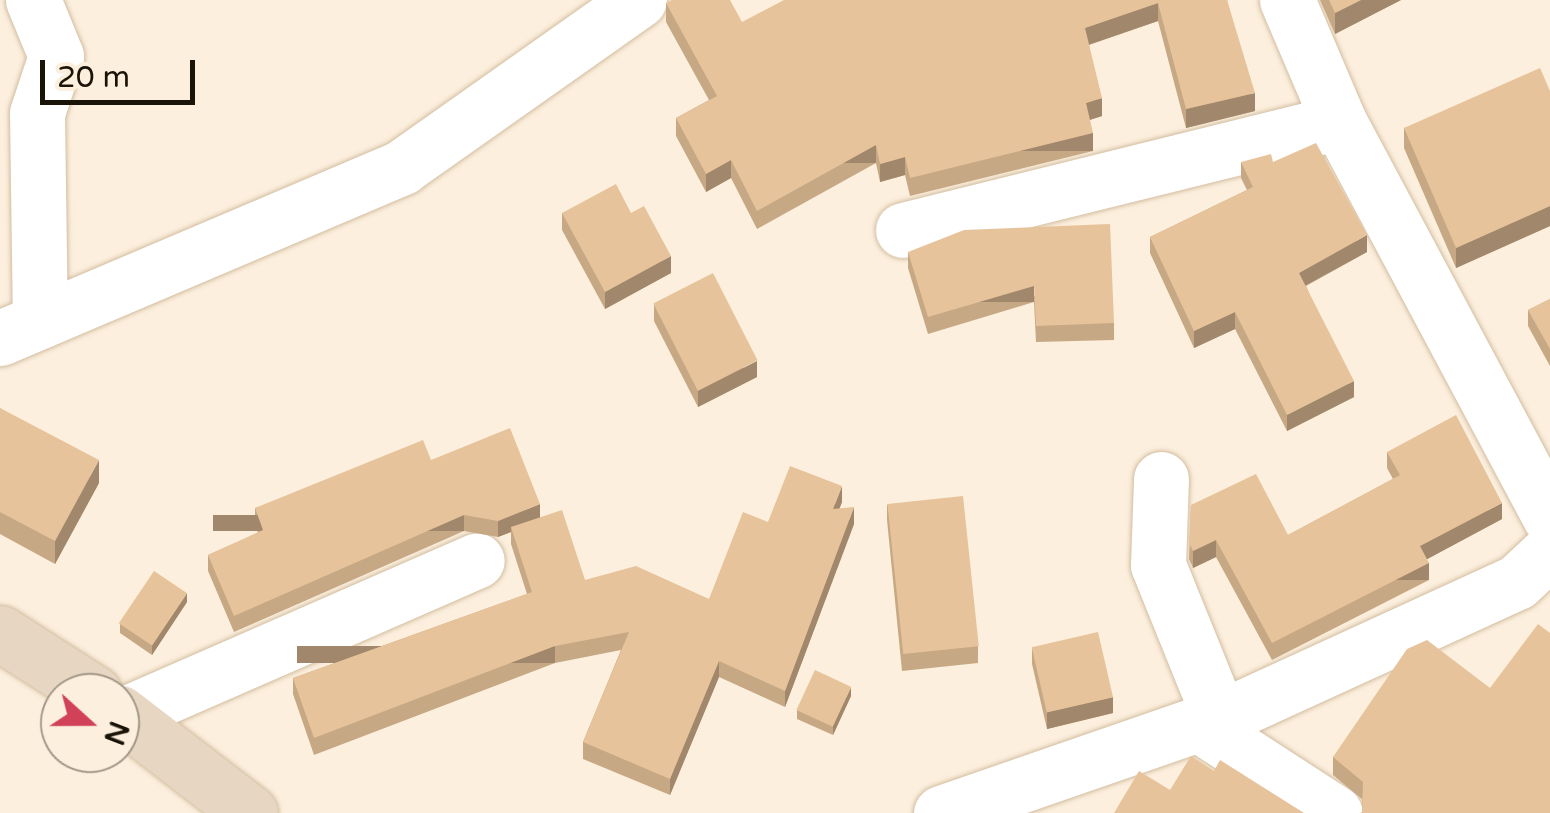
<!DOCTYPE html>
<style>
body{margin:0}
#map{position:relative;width:1550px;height:813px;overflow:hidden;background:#fcefdd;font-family:"Varela Round",sans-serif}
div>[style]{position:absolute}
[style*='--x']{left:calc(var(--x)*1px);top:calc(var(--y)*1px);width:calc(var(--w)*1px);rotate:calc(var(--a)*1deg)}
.roads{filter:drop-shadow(0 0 2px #d2bda0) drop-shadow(0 0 2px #d2bda0)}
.minor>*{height:55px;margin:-27.5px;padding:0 27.5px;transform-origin:27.5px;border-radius:27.5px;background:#fff}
.secondary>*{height:55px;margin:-27.5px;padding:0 27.5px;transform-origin:27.5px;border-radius:27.5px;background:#e7d7c2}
.wall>*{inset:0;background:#c6a884}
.shaded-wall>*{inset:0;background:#a1886c;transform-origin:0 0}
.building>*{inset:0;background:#e6c39a;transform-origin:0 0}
span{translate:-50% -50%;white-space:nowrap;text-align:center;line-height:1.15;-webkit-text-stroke:10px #fcefdd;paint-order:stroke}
.north{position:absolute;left:40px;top:673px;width:100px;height:100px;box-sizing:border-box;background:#fcefdd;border:2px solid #a29788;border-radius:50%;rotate:111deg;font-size:28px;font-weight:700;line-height:40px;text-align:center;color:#1a1308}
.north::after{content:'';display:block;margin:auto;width:35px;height:45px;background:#d14157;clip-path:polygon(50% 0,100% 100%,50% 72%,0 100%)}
.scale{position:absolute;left:40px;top:60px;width:155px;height:45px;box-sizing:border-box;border:5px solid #1a1308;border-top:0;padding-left:12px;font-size:30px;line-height:35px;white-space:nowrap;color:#1a1308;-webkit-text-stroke:8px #fcefdd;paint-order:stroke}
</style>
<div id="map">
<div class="roads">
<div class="minor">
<i style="--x:33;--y:0;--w:61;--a:67.7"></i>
<i style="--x:56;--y:56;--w:60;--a:108.4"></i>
<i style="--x:37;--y:113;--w:208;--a:89.2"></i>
<i style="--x:1287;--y:0;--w:133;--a:66.9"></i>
<i style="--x:1339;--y:122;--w:448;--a:61.9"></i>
<i style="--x:903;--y:230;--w:449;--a:-13.9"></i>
<i style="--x:0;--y:338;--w:437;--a:-23"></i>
<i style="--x:402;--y:167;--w:290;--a:-35.2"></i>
<i style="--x:1161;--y:479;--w:86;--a:92"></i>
<i style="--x:1158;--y:565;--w:163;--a:68"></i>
<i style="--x:123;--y:715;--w:386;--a:-23.6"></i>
<i style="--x:1198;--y:724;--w:163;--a:33"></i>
<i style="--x:941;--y:813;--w:311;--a:-19.1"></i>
<i style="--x:1235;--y:711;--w:310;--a:-24.6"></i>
<i style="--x:1517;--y:582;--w:45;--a:-43.2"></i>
</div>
<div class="secondary">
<i style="--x:0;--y:633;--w:112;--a:32.6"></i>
<i style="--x:120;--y:713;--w:164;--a:37.6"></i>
</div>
</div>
<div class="wall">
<i style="clip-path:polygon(1227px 0,1255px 111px,1186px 128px,1158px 21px,1089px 45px,1102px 116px,1090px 120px,1093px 151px,910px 196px,905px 175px,880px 182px,876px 163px,757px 229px,731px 178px,706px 192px,676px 136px,676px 118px,709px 100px,666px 22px,666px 3px,742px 22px)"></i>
<i style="clip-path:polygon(1320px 0,1401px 0,1335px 34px)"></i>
<i style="clip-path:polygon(1550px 91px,1550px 226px,1456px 268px,1404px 148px,1404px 128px)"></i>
<i style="clip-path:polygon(1241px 162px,1273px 162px,1367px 252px,1306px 286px,1354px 397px,1287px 431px,1235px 329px,1194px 348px,1150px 253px,1150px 237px,1247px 190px,1241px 178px)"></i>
<i style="clip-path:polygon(562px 213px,631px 213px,671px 273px,605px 309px,562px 230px)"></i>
<i style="clip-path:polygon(908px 252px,1114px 323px,1114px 340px,1036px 342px,1034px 302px,928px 334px,908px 268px)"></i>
<i style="clip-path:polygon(1550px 299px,1550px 366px,1528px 326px,1528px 310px)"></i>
<i style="clip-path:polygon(654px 304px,757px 377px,698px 407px,654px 321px)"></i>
<i style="clip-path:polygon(0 408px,99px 483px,55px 564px,0 534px)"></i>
<i style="clip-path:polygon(1387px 452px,1502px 519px,1427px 559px,1429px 580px,1272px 660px,1216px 557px,1193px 568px,1189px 559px,1191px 505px,1288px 535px,1393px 479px,1387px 468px)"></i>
<i style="clip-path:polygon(431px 460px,540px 517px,585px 580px,709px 599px,768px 522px,842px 502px,839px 509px,854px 524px,785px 707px,719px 677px,670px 795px,583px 759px,583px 742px,621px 650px,555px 663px,314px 755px,293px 694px,293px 678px,527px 594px,511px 544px,511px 532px,498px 537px,464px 531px,234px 632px,208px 571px,208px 555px,258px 533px,255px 525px,255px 508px)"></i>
<i style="clip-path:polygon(887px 504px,978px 646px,978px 663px,902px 671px,887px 520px)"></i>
<i style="clip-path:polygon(187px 602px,152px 655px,120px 633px,120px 624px)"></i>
<i style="clip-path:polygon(1032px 648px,1113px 713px,1047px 729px,1032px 664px)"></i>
<i style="clip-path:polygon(1490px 688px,1362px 812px,1362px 799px,1333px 775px,1333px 757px)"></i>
<i style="clip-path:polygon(851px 696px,833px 735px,797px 719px,797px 710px)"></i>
</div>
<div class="shaded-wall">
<i style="clip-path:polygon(1361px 0,1401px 0,1335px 34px,1335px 13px)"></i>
<i style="clip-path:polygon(1158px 3px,1158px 21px,1085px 46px,1085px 28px)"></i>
<i style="clip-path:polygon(1255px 93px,1255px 111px,1186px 128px,1186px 109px)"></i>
<i style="clip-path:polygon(1102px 98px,1102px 116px,1086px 121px,1086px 103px)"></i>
<i style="left:1093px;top:133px;width:18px;height:188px;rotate:90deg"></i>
<i style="left:876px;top:145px;width:18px;height:136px;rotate:90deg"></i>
<i style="clip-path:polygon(905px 157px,905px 175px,880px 182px,880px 164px)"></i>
<i style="clip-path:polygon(731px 160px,731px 178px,706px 192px,706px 174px)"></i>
<i style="clip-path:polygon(1550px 206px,1550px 226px,1456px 268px,1456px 248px)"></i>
<i style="clip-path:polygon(1367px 235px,1367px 252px,1299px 289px,1299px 273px)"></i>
<i style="clip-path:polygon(671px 256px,671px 273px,605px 309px,605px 292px)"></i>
<i style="left:1034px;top:286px;width:16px;height:110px;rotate:90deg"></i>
<i style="clip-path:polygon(1235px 312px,1235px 329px,1194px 348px,1194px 331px)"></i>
<i style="clip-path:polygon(757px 361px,757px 377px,698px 407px,698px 391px)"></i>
<i style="clip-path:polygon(1354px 381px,1354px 397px,1287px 431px,1287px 415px)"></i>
<i style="clip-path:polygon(99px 460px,99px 483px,55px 564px,55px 541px)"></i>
<i style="clip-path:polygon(842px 486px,842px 502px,833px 526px,833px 509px)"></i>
<i style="clip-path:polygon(1502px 503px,1502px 519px,1420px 563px,1420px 546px)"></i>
<i style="clip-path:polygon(540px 504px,540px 520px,511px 527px,511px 532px,498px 537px,498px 521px)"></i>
<i style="clip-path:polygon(854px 507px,854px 524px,785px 707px,785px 691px)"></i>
<i style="left:464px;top:515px;width:16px;height:251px;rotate:90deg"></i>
<i style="clip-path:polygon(1216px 540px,1216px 557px,1193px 568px,1193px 551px)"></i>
<i style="left:1429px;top:563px;width:17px;height:176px;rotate:90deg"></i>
<i style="clip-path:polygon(187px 593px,187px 602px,152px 655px,152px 646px)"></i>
<i style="left:555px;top:646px;width:17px;height:258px;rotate:90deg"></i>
<i style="clip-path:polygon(719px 661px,719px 677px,670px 795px,670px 779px)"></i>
<i style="clip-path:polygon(851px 687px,851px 696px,833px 735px,833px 726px)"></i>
<i style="clip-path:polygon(1113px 697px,1113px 713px,1047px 729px,1047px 712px)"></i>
</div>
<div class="building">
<i style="clip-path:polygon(672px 0,730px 0,742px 22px,784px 0,1227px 0,1255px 93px,1186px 109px,1158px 3px,1085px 28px,1102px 98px,1086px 103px,1093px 133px,910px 178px,905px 157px,880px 164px,876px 145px,757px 211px,731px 160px,706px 174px,676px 118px,717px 96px,666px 3px)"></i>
<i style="clip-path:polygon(1329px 0,1361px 0,1335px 13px)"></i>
<i style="clip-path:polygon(1540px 68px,1550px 91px,1550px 206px,1456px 248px,1404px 128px)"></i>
<i style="clip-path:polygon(1316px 143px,1367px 235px,1299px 273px,1354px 381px,1287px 415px,1235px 312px,1194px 331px,1150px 237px,1253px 187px,1241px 162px,1271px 154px,1273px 162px)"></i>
<i style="clip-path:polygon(616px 184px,631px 213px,644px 206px,671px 256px,605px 292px,562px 213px)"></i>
<i style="clip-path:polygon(1110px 224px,1114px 323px,1036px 326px,1034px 286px,928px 317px,908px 252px,964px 230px)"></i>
<i style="left:713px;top:273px;width:98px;height:67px;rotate:63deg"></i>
<i style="clip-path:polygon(1550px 299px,1550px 349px,1528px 310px)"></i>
<i style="clip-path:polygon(0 408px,99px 460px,55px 541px,0 512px)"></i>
<i style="clip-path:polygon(1456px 415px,1502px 503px,1420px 546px,1429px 563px,1272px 643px,1216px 540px,1193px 551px,1189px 543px,1191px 505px,1256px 474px,1288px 535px,1400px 475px,1387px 452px)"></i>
<i style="clip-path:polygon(510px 428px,540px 504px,498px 521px,464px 515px,234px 616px,208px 555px,263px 530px,255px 508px,423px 440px,431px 460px)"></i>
<i style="clip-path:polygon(790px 466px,842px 486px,833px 509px,854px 507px,785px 691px,719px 661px,670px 779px,583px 742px,629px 632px,555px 646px,314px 738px,293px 678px,532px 592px,511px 527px,562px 510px,585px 580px,636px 566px,709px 599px,743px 512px,768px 522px)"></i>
<i style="left:963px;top:496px;width:151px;height:76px;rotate:84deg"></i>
<i style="left:154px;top:571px;width:40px;height:63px;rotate:34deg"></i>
<i style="clip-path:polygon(1538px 624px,1550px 633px,1550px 813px,1360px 813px,1362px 812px,1363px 782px,1333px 757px,1407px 649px,1427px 640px,1490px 688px)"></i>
<i style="left:1098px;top:632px;width:67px;height:68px;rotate:77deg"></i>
<i style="left:815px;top:670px;width:40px;height:44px;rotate:25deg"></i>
<i style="clip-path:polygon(1191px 756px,1214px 771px,1220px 760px,1304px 813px,1114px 813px,1139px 771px,1170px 790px)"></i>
</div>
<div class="north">N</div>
<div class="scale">20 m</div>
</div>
